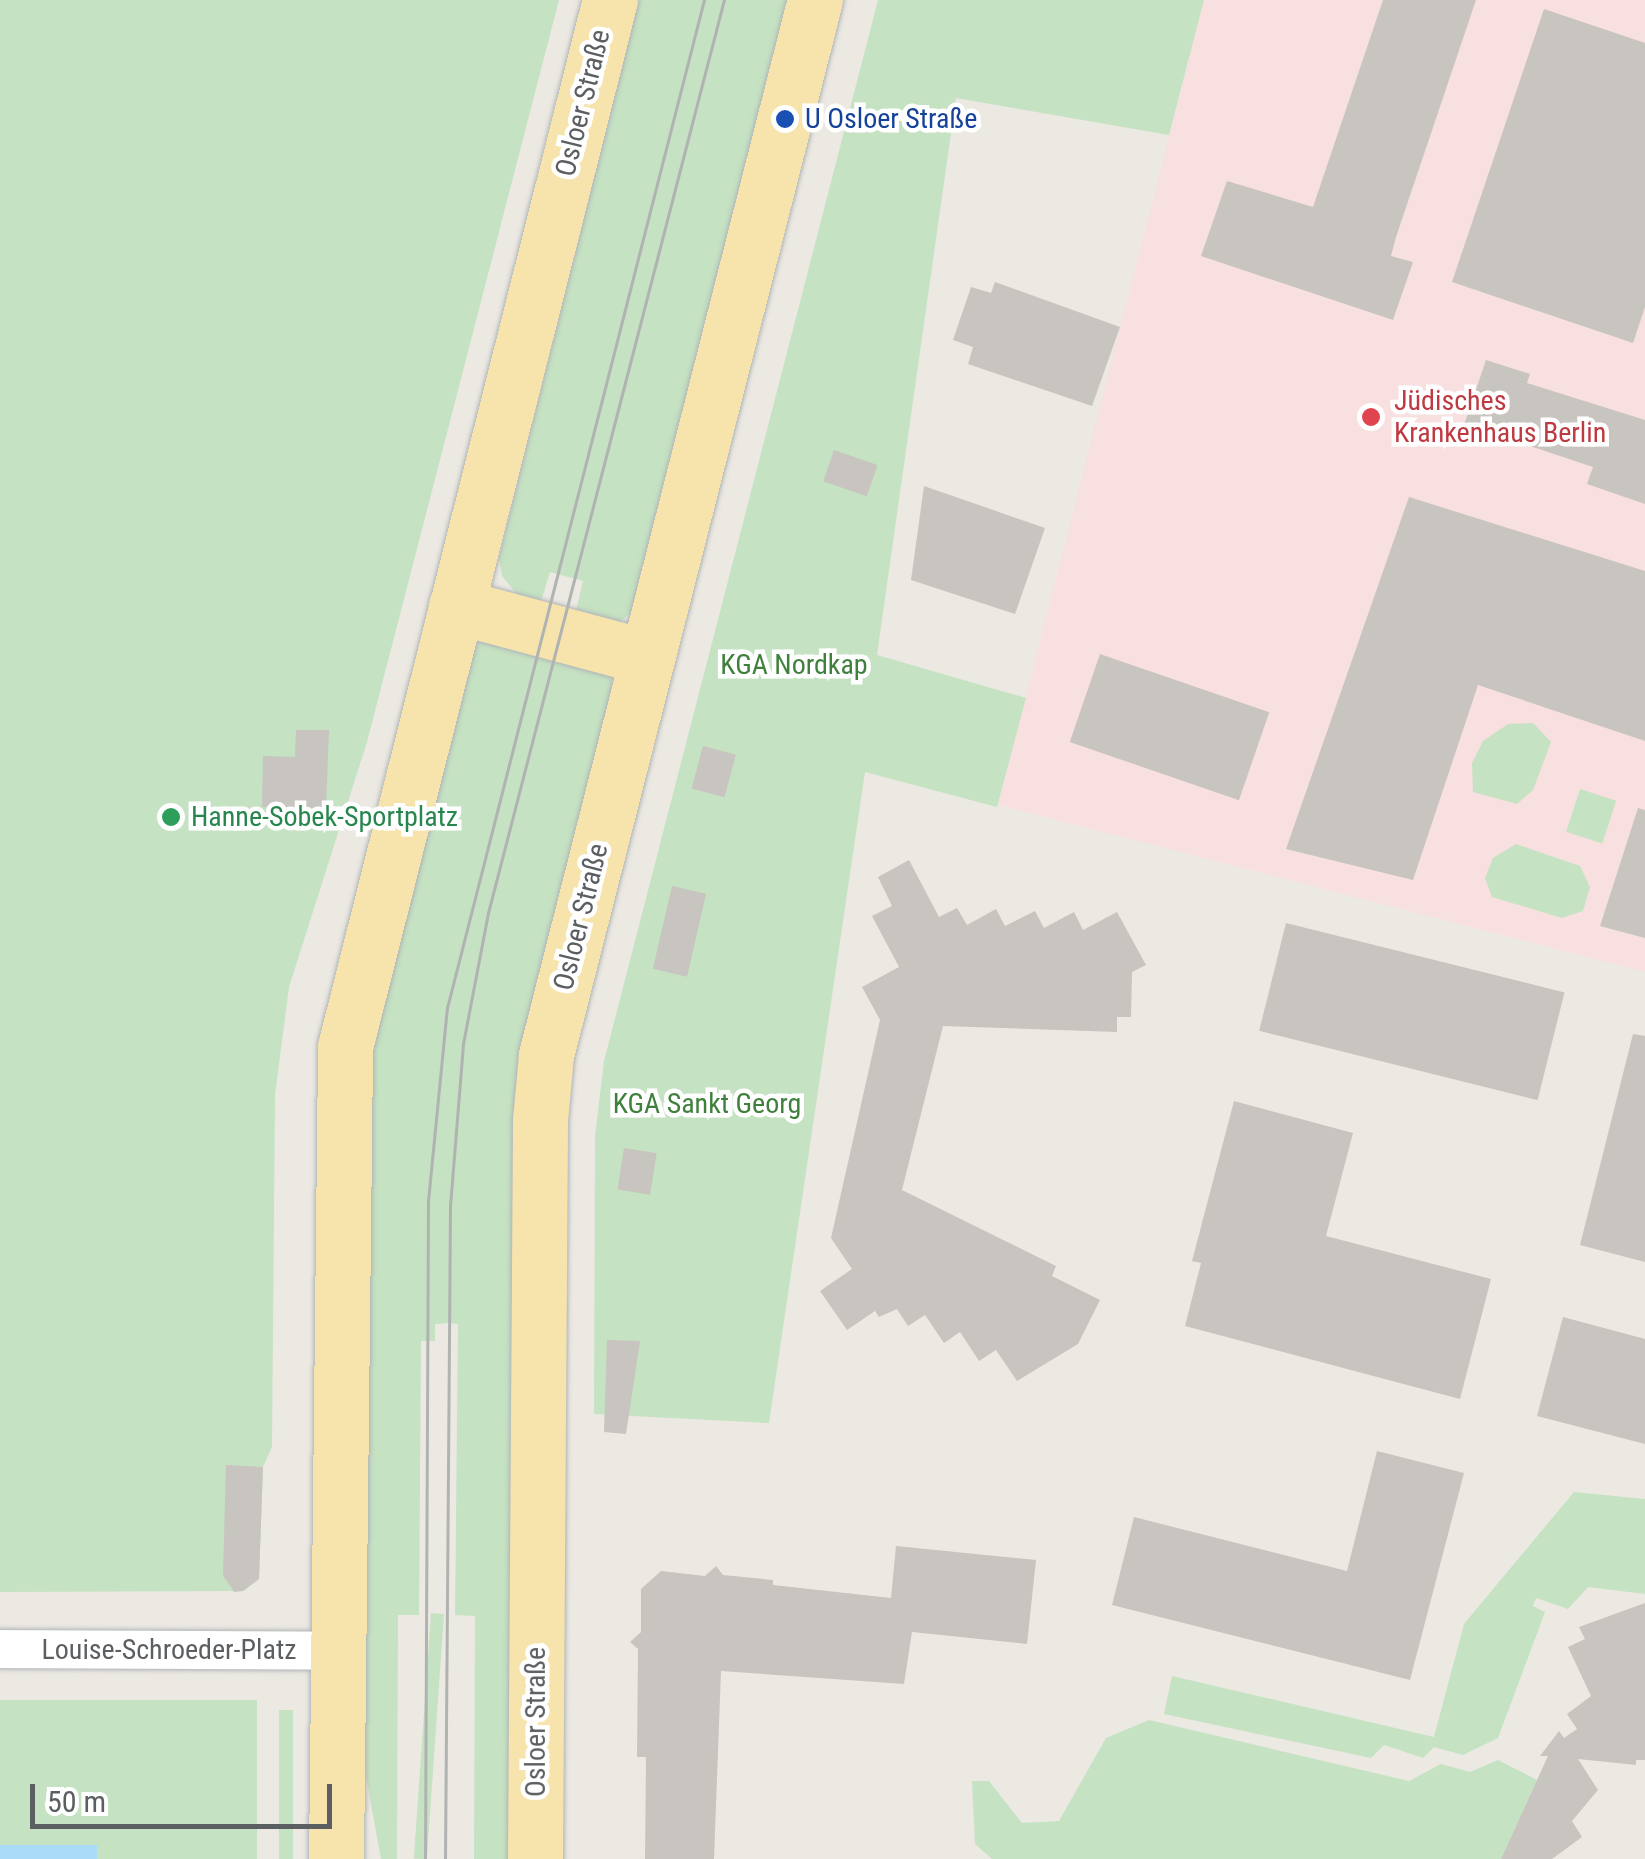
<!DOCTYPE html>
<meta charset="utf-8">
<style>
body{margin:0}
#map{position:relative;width:1645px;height:1859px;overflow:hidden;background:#ece9e3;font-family:"Roboto Condensed",sans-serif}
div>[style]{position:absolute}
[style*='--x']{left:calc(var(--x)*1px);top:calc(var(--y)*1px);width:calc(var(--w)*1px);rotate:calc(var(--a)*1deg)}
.medical>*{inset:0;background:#f8e0e0}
.green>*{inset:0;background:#c5e2c2;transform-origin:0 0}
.water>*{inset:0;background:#a9ddf7;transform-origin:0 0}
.building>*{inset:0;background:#c8c4bf;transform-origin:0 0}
.roads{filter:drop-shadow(0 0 2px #b0b4b7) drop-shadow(0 0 2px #b0b4b7)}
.street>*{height:38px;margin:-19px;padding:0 19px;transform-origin:19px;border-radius:19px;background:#fff}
.primary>*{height:55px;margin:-27.5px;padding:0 27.5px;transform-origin:27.5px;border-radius:27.5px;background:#f7e4ad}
.tram>*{height:2.5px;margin:-1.25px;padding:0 1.25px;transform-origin:1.25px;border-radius:1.25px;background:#b1b2b2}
.dots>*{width:28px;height:28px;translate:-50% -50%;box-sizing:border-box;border:5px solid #fff;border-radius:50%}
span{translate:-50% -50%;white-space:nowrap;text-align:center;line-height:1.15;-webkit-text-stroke:9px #fff;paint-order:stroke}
.street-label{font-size:28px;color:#5b5f62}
.transit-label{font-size:28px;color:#164399}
.left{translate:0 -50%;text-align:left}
.health-label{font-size:28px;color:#be3a42}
.park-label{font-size:28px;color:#40803d}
.leisure-label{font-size:28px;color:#27864d}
.scale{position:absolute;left:30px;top:1784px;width:302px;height:45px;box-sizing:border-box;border:5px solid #5b5f62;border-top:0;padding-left:12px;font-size:30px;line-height:35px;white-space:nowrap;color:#5b5f62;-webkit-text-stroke:8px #fff;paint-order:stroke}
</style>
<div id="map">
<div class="medical">
<i style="clip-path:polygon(1204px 0,1645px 0,1645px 972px,998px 805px)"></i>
</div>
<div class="green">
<i style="clip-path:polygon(0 0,559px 0,367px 742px,289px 987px,275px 1095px,272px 1447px,263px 1467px,259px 1579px,243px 1591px,0 1592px)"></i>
<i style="clip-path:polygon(639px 0,787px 0,631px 612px,620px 623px,575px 615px,583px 581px,550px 572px,540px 605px,520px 598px,502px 576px,499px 558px)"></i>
<i style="clip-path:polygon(878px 0,1204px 0,1169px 135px,956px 98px,877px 655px,1026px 698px,997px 807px,865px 772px,769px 1423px,594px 1414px,595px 1137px,604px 1061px)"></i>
<i style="clip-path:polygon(481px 641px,609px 674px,614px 686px,523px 1040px,510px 1859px,474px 1859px,475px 1616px,455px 1615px,458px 1324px,449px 1323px,435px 1324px,435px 1341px,421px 1341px,419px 1615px,398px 1615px,397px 1859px,381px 1859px,364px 1766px,369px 1069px,471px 651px)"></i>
<i style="clip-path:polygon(1533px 723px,1551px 742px,1533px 790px,1517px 804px,1473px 792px,1472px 763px,1483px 741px,1508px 724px)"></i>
<i style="left:1580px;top:789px;width:38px;height:45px;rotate:18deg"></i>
<i style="clip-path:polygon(1516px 844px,1580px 866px,1590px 887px,1583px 911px,1562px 918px,1492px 897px,1485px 878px,1493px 858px)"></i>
<i style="clip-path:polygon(1574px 1492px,1645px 1499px,1645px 1594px,1588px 1587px,1568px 1609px,1536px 1598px,1533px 1606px,1545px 1612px,1498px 1738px,1463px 1755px,1434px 1747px,1423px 1758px,1384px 1745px,1371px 1758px,1164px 1714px,1172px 1676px,1434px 1737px,1464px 1624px)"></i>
<i style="left:431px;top:1613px;width:13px;height:246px;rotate:4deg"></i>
<i style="left:0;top:1700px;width:257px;height:159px"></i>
<i style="left:279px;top:1710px;width:14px;height:149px"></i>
<i style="clip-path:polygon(1149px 1720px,1409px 1781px,1441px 1764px,1470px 1772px,1498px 1760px,1537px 1780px,1501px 1859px,992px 1859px,975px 1844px,972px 1781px,989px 1781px,1022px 1823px,1059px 1821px,1106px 1738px)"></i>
</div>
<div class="water">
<i style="left:0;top:1845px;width:97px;height:14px"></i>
</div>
<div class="building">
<i style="clip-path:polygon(1383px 0,1476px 0,1396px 237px,1391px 256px,1413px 262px,1393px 320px,1201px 256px,1227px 181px,1313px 207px)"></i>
<i style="clip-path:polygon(1544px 9px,1645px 43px,1645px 307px,1633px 343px,1452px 282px)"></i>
<i style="clip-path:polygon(995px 282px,1120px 327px,1092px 406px,968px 364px,973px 347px,953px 340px,971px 287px,991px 293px)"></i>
<i style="clip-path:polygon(1486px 360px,1530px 374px,1527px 383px,1645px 420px,1645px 504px,1587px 484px,1593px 467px,1509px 439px,1507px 446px,1462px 431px)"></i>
<i style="left:834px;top:450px;width:46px;height:33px;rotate:19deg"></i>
<i style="clip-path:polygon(924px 486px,1045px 528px,1015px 614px,911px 580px)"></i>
<i style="clip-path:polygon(1409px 497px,1645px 571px,1645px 741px,1478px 685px,1413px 880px,1286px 849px)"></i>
<i style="left:1100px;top:654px;width:179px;height:93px;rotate:19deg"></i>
<i style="clip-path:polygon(296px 730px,329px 730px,326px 809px,262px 807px,263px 756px,295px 757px)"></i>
<i style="left:703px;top:746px;width:34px;height:44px;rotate:15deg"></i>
<i style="clip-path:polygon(1638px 808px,1645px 810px,1645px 938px,1600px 926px)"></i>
<i style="clip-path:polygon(909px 860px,939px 917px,957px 908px,967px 925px,996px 909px,1005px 926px,1035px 911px,1044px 928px,1074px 912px,1083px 930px,1117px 912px,1146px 965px,1132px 972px,1131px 1017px,1117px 1017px,1117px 1032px,943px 1026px,902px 1190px,1056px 1266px,1052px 1276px,1100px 1300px,1078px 1344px,1017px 1381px,996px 1350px,979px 1361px,960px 1332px,944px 1343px,925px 1315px,908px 1326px,897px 1309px,879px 1317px,875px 1311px,847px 1330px,820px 1291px,852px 1269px,831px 1238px,880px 1020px,862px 987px,899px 967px,872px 916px,892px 906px,878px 877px)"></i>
<i style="left:672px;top:886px;width:35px;height:85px;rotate:13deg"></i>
<i style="left:1286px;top:923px;width:287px;height:111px;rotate:14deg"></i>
<i style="clip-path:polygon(1633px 1034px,1645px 1036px,1645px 1262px,1580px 1245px)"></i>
<i style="clip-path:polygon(1234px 1101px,1353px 1133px,1326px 1236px,1491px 1279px,1460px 1399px,1185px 1326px,1201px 1263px,1192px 1261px)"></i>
<i style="left:624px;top:1148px;width:33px;height:42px;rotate:9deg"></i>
<i style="clip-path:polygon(1563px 1317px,1645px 1339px,1645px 1444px,1537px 1416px)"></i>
<i style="clip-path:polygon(607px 1340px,640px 1341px,626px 1434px,604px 1432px)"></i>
<i style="clip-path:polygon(1377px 1451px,1464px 1473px,1410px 1680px,1112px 1605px,1134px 1517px,1347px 1571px)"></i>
<i style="clip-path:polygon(226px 1465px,263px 1467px,259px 1579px,243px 1591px,234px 1592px,223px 1575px)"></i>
<i style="clip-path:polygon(896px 1546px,1036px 1560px,1027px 1644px,912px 1632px,904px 1684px,721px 1671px,714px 1859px,645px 1859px,646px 1757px,637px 1757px,638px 1649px,630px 1642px,641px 1632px,641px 1589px,661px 1571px,705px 1576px,716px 1566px,723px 1575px,773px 1580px,773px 1585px,891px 1598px)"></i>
<i style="clip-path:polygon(1645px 1603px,1645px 1760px,1636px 1760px,1636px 1765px,1578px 1759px,1598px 1790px,1572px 1821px,1582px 1837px,1552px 1859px,1501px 1859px,1548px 1756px,1540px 1756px,1559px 1731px,1564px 1738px,1577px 1729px,1567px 1714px,1591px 1696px,1568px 1647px,1585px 1639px,1579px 1627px)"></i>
</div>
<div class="roads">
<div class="street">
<i style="--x:0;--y:1649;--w:338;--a:0.3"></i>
</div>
<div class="primary">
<i style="--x:456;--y:606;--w:198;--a:15"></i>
<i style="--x:336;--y:1859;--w:812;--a:-89.36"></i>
<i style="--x:345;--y:1047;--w:1080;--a:-75.8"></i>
<i style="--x:535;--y:1859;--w:739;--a:-89.61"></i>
<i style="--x:540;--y:1120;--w:65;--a:-84.7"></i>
<i style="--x:546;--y:1055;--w:1089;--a:-75.7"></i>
</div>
</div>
<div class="tram">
<i style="--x:425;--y:1859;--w:658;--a:-89.74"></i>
<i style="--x:428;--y:1201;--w:194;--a:-84.4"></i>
<i style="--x:447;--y:1008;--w:1040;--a:-75.7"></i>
<i style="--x:445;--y:1859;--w:653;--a:-89.56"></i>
<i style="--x:450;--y:1206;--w:163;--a:-85.4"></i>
<i style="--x:463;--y:1044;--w:133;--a:-79.2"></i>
<i style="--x:488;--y:913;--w:943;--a:-75.51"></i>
</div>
<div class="dots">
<i style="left:785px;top:119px;background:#1a4fb4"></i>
<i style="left:1371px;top:417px;background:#e0444e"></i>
<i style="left:171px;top:817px;background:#2e9e5b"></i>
</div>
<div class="street-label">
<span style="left:583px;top:103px;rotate:-76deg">Osloer Straße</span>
<span style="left:581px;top:917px;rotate:-76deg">Osloer Straße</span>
<span style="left:169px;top:1650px">Louise-Schroeder-Platz</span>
<span style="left:536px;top:1722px;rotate:-90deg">Osloer Straße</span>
</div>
<div class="transit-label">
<span class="left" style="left:805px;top:119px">U Osloer Straße</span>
</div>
<div class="health-label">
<span class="left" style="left:1394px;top:417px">Jüdisches<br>Krankenhaus Berlin</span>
</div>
<div class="park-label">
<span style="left:794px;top:665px">KGA Nordkap</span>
<span style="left:707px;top:1104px">KGA Sankt Georg</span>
</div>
<div class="leisure-label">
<span class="left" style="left:191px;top:817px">Hanne-Sobek-Sportplatz</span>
</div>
<div class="scale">50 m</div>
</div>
